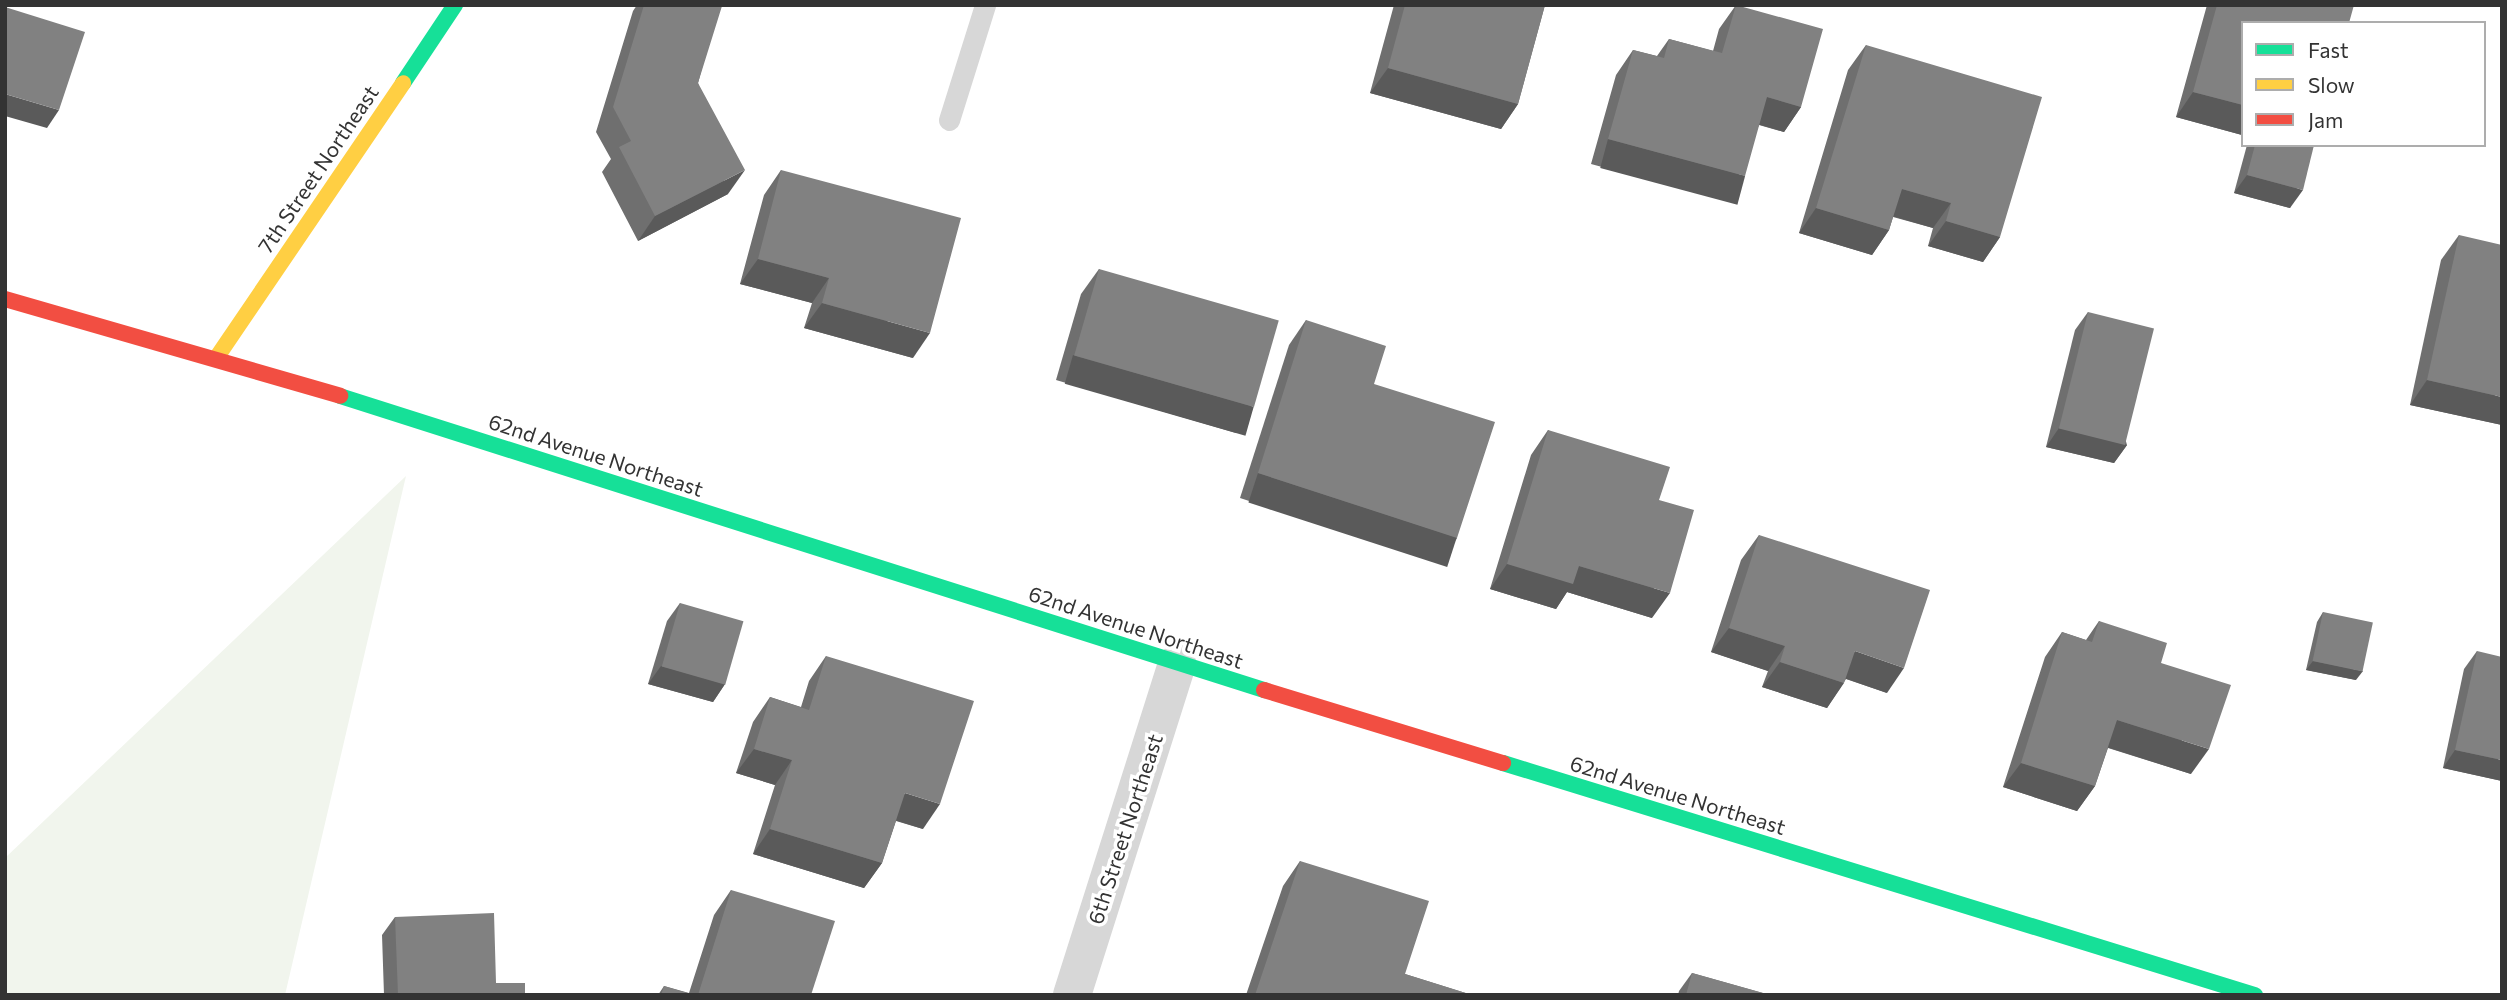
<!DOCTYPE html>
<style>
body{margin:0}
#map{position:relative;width:2507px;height:1000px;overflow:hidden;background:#fff;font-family:Commissioner,sans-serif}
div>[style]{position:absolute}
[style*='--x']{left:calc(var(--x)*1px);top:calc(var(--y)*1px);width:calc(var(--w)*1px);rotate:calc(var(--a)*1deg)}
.green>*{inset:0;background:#f1f5ed}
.lane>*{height:21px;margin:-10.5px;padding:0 10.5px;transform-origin:10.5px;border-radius:10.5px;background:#d7d7d7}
.street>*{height:38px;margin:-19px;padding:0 19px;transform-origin:19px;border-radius:19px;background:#d7d7d7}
.fast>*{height:16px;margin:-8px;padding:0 8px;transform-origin:8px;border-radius:8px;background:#16e098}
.slow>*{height:16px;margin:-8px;padding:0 8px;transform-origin:8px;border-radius:8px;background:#ffcf43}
.jam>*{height:16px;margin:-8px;padding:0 8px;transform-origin:8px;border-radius:8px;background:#f24e42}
.wall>*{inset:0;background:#6f6f6f}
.shaded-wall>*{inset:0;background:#5a5a5a;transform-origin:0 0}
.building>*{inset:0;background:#818181;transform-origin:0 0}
span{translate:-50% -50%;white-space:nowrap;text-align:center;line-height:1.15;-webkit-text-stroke:7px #fff;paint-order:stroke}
.street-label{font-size:21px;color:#333}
.frame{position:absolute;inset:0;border:7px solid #333;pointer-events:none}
.legend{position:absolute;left:2241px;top:21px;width:245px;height:126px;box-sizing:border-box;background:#fff;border:2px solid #adadad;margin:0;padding:9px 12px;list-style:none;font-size:21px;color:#333}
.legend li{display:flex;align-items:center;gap:14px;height:35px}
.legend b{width:35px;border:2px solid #adadad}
</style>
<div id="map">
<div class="green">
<i style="clip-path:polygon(406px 476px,285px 995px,5px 995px,5px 858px)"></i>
</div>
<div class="lane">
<i style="--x:949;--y:120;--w:121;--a:-72.6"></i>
</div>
<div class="street">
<i style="--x:1072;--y:995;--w:348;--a:-72.4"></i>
</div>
<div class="fast">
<i style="--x:403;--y:83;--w:94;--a:-56.3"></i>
<i style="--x:340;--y:396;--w:970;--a:17.65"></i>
<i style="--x:1503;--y:763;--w:787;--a:17.15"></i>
</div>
<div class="slow">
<i style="--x:217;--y:357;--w:331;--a:-55.8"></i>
</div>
<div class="jam">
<i style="--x:5;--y:299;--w:349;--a:16.1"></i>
<i style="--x:1264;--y:690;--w:250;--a:17"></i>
</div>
<div class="wall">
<i style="clip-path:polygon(637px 5px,719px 5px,698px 83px,728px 194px,638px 241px,602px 172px,611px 159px,596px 132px,633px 11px)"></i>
<i style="clip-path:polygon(1394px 5px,1545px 5px,1518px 104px,1501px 129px,1370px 93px)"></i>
<i style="clip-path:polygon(1736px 5px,1801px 107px,1784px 132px,1759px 125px,1728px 201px,1591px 164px,1616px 75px,1633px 50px,1657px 56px,1669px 39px,1713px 51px,1719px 29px)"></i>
<i style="clip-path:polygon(2207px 5px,2354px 5px,2243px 23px,2243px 133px,2242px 135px,2176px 117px)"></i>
<i style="clip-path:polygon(1866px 45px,2000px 237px,1983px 262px,1928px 246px,1933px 228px,1893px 217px,1889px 230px,1872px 255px,1799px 233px,1848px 70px)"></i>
<i style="clip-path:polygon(2247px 145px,2314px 145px,2290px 208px,2234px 193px)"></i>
<i style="clip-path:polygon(781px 170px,913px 358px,804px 328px,812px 303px,740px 284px,764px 195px)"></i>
<i style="clip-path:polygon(2459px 235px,2502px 425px,2410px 405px,2441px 260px)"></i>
<i style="clip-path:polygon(1099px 269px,1253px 408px,1236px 433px,1056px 380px,1081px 294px)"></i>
<i style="clip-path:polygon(2088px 312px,2127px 445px,2114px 463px,2046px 447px,2075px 330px)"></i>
<i style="clip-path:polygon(1306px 320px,1457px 538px,1440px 563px,1240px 498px,1289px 345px)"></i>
<i style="clip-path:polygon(1548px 430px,1659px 500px,1652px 618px,1567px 592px,1556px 609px,1490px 589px,1531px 455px)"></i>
<i style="clip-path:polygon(1759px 535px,1887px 693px,1846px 679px,1827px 708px,1762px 687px,1768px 671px,1711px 652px,1741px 560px)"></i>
<i style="clip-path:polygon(680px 603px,725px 684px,713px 702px,648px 684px,667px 621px)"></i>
<i style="clip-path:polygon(2323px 612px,2356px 680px,2306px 670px,2317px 622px)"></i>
<i style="clip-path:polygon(2099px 621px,2161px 663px,2191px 774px,2108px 748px,2095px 786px,2077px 811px,2003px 787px,2045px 657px,2062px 632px,2086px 640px)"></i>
<i style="clip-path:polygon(2477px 651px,2502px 781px,2443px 768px,2464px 669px)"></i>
<i style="clip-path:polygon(826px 656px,923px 829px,896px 821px,882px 863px,864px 888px,753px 854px,775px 785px,736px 773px,753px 722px,770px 697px,801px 707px,809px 681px)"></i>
<i style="clip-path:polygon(1300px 861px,1405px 974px,1472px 995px,1246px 995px,1283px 886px)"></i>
<i style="clip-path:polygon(731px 890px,811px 995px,658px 995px,664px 986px,689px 993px,714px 915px)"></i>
<i style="clip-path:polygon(395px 917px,496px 983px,525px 995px,384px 995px,382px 935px)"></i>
<i style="clip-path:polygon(1692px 973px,1770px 995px,1678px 995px,1679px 991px)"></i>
</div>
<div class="shaded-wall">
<i style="clip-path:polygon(1388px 68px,1518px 104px,1501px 129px,1370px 93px)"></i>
<i style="clip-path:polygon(2193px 92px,2243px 105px,2243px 133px,2242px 135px,2176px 117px)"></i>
<i style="clip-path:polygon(5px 94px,59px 110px,47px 128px,5px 116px)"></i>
<i style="clip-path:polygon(1767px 97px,1801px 107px,1784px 132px,1750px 122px)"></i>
<i style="left:1608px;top:139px;width:142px;height:30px;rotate:15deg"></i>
<i style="clip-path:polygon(745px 170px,728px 194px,638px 241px,655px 216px)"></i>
<i style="clip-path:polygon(2247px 175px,2303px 190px,2290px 208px,2234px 193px)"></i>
<i style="clip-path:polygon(1902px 189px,1951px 203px,1933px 228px,1885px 214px)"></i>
<i style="clip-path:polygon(1816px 208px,1889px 230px,1872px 255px,1799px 233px)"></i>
<i style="clip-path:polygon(1946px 221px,2000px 237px,1983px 262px,1928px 246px)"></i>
<i style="clip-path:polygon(758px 259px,829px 278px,812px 303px,740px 284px)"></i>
<i style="clip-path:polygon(822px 303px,930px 333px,913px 358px,804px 328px)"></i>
<i style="left:1073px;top:355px;width:188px;height:30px;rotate:16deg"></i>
<i style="clip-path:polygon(2427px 380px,2502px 397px,2502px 425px,2410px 405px)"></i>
<i style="clip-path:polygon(2059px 428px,2127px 445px,2114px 463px,2046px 447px)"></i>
<i style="left:1258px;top:473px;width:209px;height:31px;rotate:18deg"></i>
<i style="clip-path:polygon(1507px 564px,1579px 566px,1670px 593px,1652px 618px,1567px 592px,1556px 609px,1490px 589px)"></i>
<i style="clip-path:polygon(1729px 628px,1785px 646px,1768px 671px,1711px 652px)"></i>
<i style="clip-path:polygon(1855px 651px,1904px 668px,1887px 693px,1838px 676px)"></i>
<i style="clip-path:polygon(2313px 661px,2363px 671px,2356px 680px,2306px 670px)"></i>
<i style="clip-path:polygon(1780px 662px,1844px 683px,1827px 708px,1762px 687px)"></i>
<i style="clip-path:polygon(661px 666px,725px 684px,713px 702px,648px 684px)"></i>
<i style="clip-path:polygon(2117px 720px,2209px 749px,2191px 774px,2100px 745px)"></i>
<i style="clip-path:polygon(754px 749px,792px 760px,775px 785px,736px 773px)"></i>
<i style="clip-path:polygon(2455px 750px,2502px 760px,2502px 781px,2443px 768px)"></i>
<i style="clip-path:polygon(2021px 763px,2095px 786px,2077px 811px,2003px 787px)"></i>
<i style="clip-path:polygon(905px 793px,940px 804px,923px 829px,888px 818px)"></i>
<i style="clip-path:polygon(770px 829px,882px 863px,864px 888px,753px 854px)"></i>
</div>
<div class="building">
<i style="clip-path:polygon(644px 5px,722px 6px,698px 83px,745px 170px,655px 216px,619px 147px,631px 141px,613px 107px)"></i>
<i style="clip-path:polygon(1405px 5px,1545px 5px,1518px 104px,1388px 68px)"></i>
<i style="clip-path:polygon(1736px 5px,1823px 29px,1801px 107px,1767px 97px,1745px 176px,1608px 139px,1633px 50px,1664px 58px,1669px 39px,1722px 53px)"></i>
<i style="clip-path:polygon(2217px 5px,2354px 5px,2349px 23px,2243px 23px,2243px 105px,2193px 92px)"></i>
<i style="clip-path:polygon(5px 7px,85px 32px,59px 110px,5px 94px)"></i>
<i style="clip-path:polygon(1866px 45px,2042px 97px,2000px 237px,1946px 221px,1951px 203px,1902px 189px,1889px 230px,1816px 208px)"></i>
<i style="clip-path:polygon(2255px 145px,2314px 145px,2303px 190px,2247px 175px)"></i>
<i style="clip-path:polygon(781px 170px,961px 218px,930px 333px,822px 303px,829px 278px,758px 259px)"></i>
<i style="clip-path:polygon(2459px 235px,2502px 245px,2502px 397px,2427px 380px)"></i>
<i style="left:1099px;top:269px;width:187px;height:90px;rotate:16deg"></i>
<i style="left:2088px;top:312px;width:68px;height:120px;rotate:14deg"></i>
<i style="clip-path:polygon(1306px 320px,1386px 346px,1374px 384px,1495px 422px,1457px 538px,1258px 473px)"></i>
<i style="clip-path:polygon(1548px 430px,1670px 467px,1659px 500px,1694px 510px,1670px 593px,1579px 566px,1573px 584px,1507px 564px)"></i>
<i style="clip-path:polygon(1759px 535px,1930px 590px,1904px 668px,1855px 651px,1844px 683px,1780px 662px,1785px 646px,1729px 628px)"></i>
<i style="left:680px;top:603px;width:66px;height:66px;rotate:16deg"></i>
<i style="left:2323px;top:612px;width:51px;height:50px;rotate:12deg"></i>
<i style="clip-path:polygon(2099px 621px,2167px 643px,2161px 663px,2231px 685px,2209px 749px,2117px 720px,2095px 786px,2021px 763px,2062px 632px,2092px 642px)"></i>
<i style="clip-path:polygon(2477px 651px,2502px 657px,2502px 760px,2455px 750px)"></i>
<i style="clip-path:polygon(826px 656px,974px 701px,940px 804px,905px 793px,882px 863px,770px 829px,792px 760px,754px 749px,770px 697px,809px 710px)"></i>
<i style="clip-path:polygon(1300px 861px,1429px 901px,1405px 974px,1472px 995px,1255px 995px)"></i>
<i style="clip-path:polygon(731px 890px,835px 921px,811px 995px,698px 995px)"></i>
<i style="clip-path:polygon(494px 913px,496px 983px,525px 983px,525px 995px,398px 995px,395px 917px)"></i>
<i style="clip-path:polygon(1692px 973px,1770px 995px,1686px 995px)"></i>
<i style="clip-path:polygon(664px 986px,694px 995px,661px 995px)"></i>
</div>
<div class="street-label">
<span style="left:318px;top:169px;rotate:-56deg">7th Street Northeast</span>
<span style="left:596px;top:455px;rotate:18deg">62nd Avenue Northeast</span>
<span style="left:1136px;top:627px;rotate:18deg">62nd Avenue Northeast</span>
<span style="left:1678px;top:795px;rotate:17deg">62nd Avenue Northeast</span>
<span style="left:1125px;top:829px;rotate:-72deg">6th Street Northeast</span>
</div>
<div class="frame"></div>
<ul class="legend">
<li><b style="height:9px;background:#16e098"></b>Fast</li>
<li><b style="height:9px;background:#ffcf43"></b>Slow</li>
<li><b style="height:9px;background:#f24e42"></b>Jam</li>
</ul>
</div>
